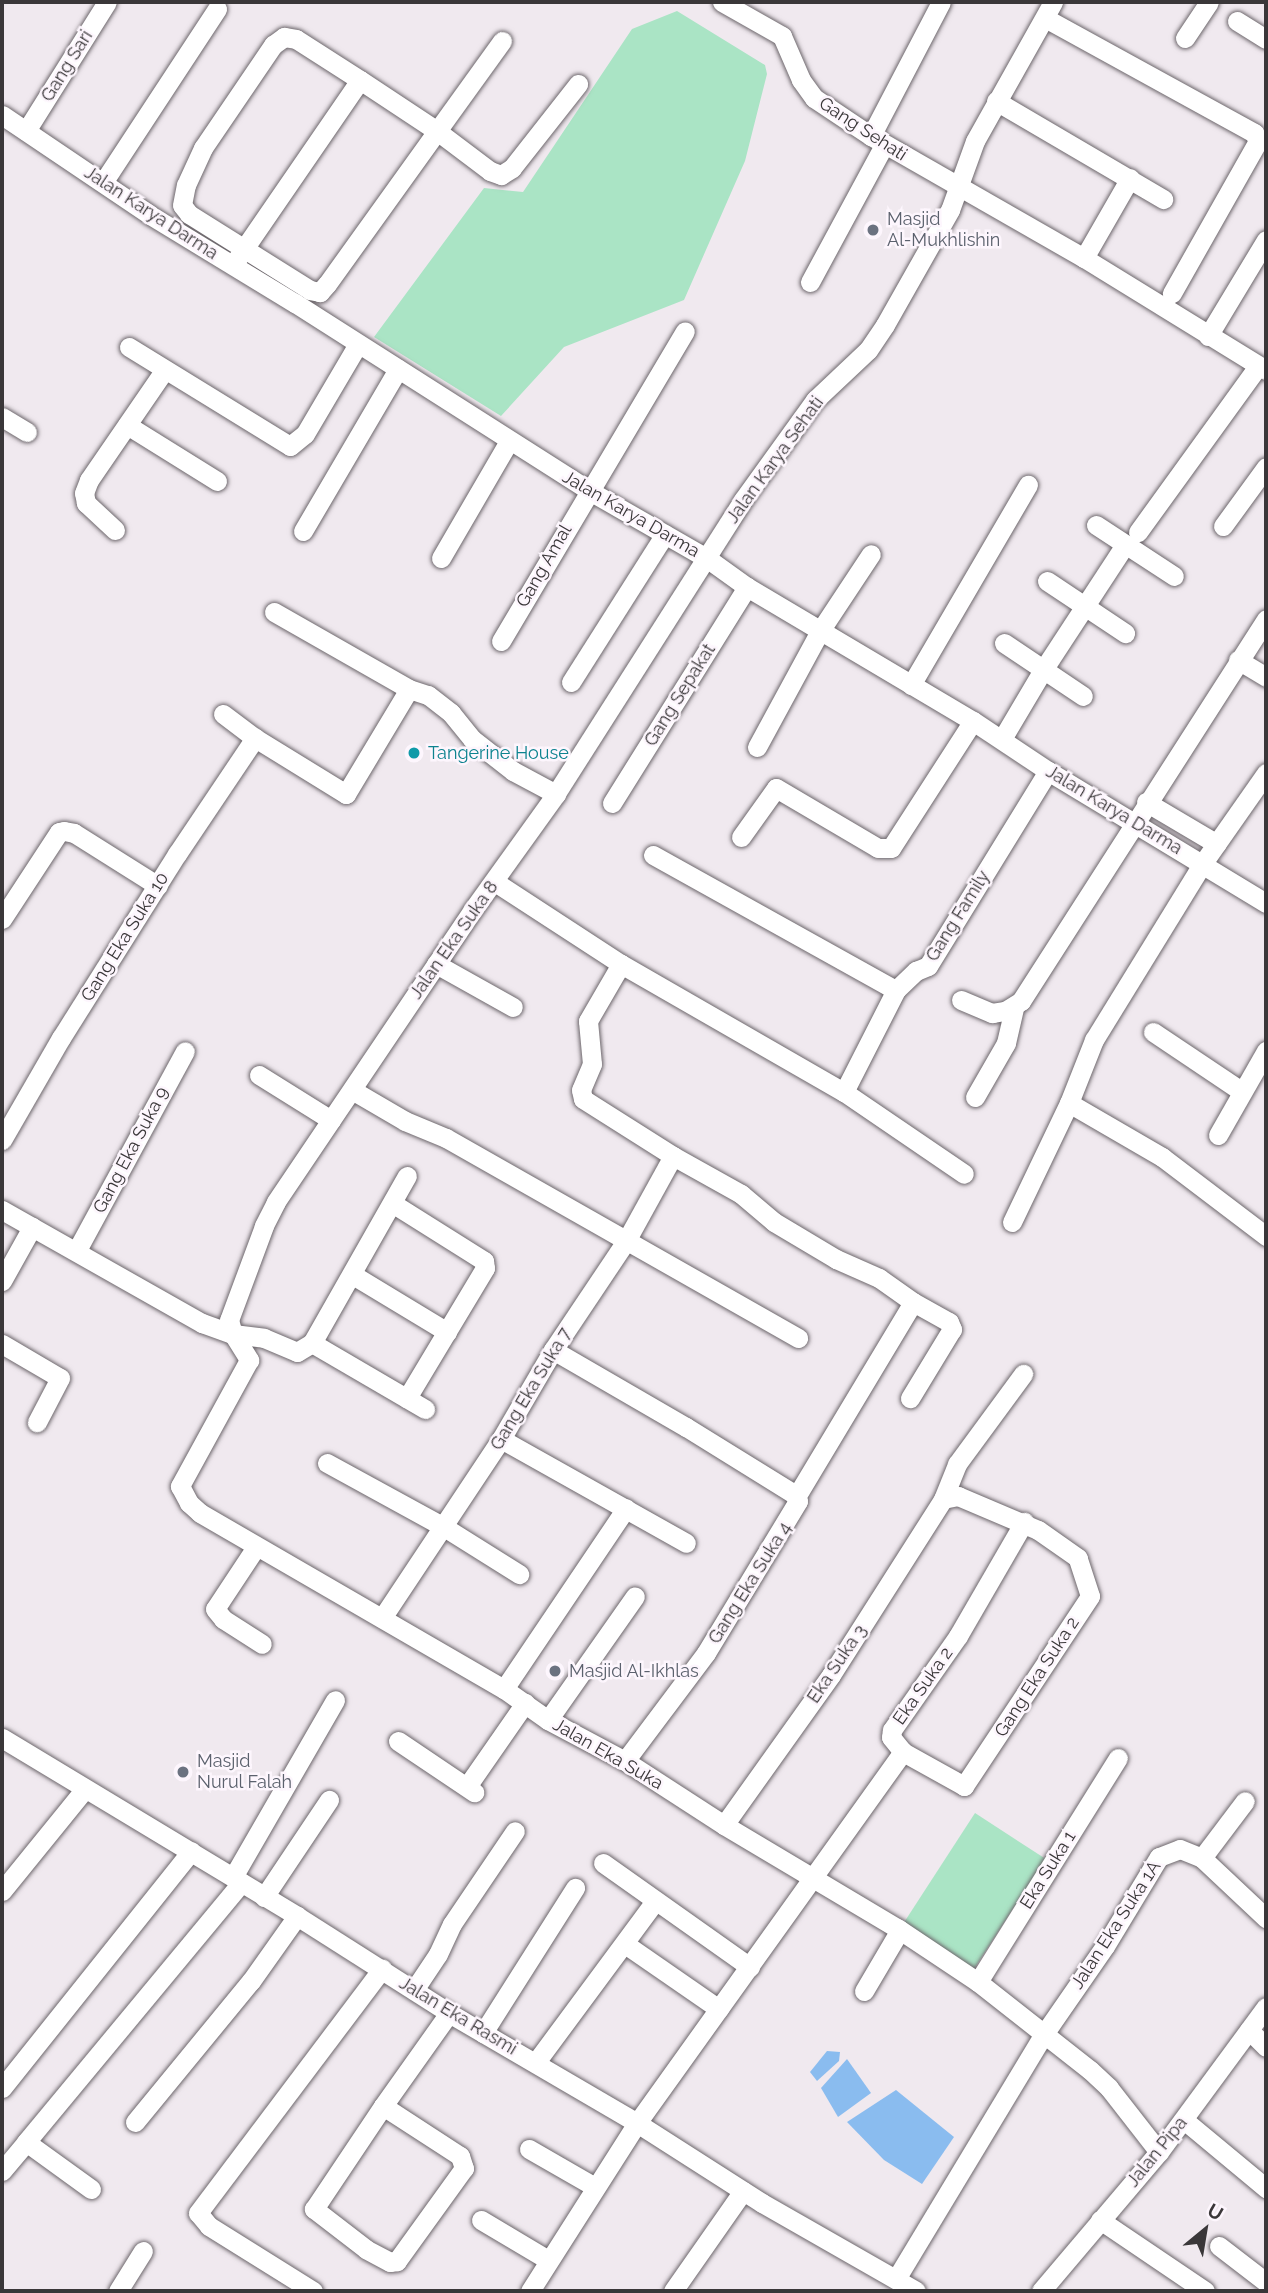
<!DOCTYPE html>
<style>
body{margin:0}
#map{position:relative;width:1268px;height:2293px;overflow:hidden;background:#f0e9ef;font-family:Raleway,sans-serif}
div>[style]{position:absolute}
[style*='--x']{left:calc(var(--x)*1px);top:calc(var(--y)*1px);width:calc(var(--w)*1px);rotate:calc(var(--a)*1deg)}
.green>*{inset:0;background:#aae4c5;transform-origin:0 0}
.water>*{inset:0;background:#8abcef}
.roads{filter:drop-shadow(0 0 2px #6c666b) drop-shadow(0 0 2px #6c666b)}
.minor>*{height:19px;margin:-9.5px;padding:0 9.5px;transform-origin:9.5px;border-radius:9.5px;background:#fff}
.dots>*{width:19px;height:19px;translate:-50% -50%;box-sizing:border-box;border:4px solid #fdf6fd;border-radius:50%}
span{translate:-50% -50%;white-space:nowrap;text-align:center;line-height:1.15;-webkit-text-stroke:5px #fdf6fd;paint-order:stroke}
.street-label{font-size:18px;color:#3a3739}
.worship-label{font-size:18px;color:#5b616d}
.left{translate:0 -50%;text-align:left}
.culture-label{font-size:18px;color:#0d838f}
.frame{position:absolute;inset:0;border:4px solid #3a3739;pointer-events:none}
.north{position:absolute;left:1170px;top:2195px;width:70px;height:70px;-webkit-text-stroke:5px #fdf6fd;paint-order:stroke;rotate:30deg;font-size:19px;font-weight:700;line-height:28px;text-align:center;color:#3a3739}
.north::after{content:'';display:block;margin:auto;width:24px;height:32px;background:#3a3739;clip-path:polygon(50% 0,100% 100%,50% 72%,0 100%)}
</style>
<div id="map">
<div class="green">
<i style="clip-path:polygon(677px 11px,765px 65px,767px 74px,745px 161px,684px 300px,564px 347px,501px 416px,374px 337px,484px 188px,523px 192px,632px 29px)"></i>
<i style="left:975px;top:1813px;width:84px;height:137px;rotate:33deg"></i>
</div>
<div class="water">
<i style="clip-path:polygon(827px 2051px,840px 2052px,839px 2061px,817px 2081px,810px 2072px)"></i>
<i style="clip-path:polygon(847px 2059px,871px 2093px,838px 2117px,821px 2088px)"></i>
<i style="clip-path:polygon(896px 2090px,954px 2137px,922px 2184px,884px 2160px,847px 2122px)"></i>
</div>
<div class="roads">
<div class="minor">
<i style="--x:722;--y:2;--w:69;--a:29.5"></i>
<i style="--x:782;--y:36;--w:48;--a:66.6"></i>
<i style="--x:801;--y:80;--w:22;--a:54"></i>
<i style="--x:814;--y:98;--w:69;--a:33.7"></i>
<i style="--x:871;--y:136;--w:245;--a:29.8"></i>
<i style="--x:1084;--y:258;--w:214;--a:31.6"></i>
<i style="--x:1053;--y:2;--w:159;--a:119.3"></i>
<i style="--x:975;--y:141;--w:73;--a:109.9"></i>
<i style="--x:950;--y:210;--w:132;--a:119.5"></i>
<i style="--x:885;--y:325;--w:30;--a:124"></i>
<i style="--x:868;--y:350;--w:73;--a:136.7"></i>
<i style="--x:815;--y:400;--w:123;--a:125.8"></i>
<i style="--x:743;--y:500;--w:348;--a:122.5"></i>
<i style="--x:556;--y:794;--w:144;--a:125.7"></i>
<i style="--x:472;--y:911;--w:351;--a:124"></i>
<i style="--x:276;--y:1202;--w:27;--a:117"></i>
<i style="--x:264;--y:1226;--w:100;--a:110.4"></i>
<i style="--x:229;--y:1320;--w:15;--a:74"></i>
<i style="--x:233;--y:1334;--w:31;--a:58"></i>
<i style="--x:249;--y:1360;--w:144;--a:118.7"></i>
<i style="--x:180;--y:1486;--w:19;--a:62"></i>
<i style="--x:189;--y:1503;--w:15;--a:42"></i>
<i style="--x:200;--y:1513;--w:351;--a:30.1"></i>
<i style="--x:504;--y:1689;--w:54;--a:35.2"></i>
<i style="--x:548;--y:1720;--w:87;--a:28"></i>
<i style="--x:625;--y:1761;--w:118;--a:32.9"></i>
<i style="--x:724;--y:1825;--w:201;--a:30.8"></i>
<i style="--x:897;--y:1928;--w:97;--a:33.7"></i>
<i style="--x:978;--y:1982;--w:142;--a:38.2"></i>
<i style="--x:1090;--y:2070;--w:26;--a:43"></i>
<i style="--x:1109;--y:2088;--w:81;--a:52"></i>
<i style="--x:1045;--y:18;--w:239;--a:28.8"></i>
<i style="--x:1254;--y:133;--w:9;--a:63"></i>
<i style="--x:1258;--y:141;--w:175;--a:119.5"></i>
<i style="--x:1237;--y:21;--w:34;--a:32"></i>
<i style="--x:1185;--y:38;--w:43;--a:-56.3"></i>
<i style="--x:502;--y:41;--w:111;--a:125.8"></i>
<i style="--x:437;--y:131;--w:188;--a:125.7"></i>
<i style="--x:327;--y:284;--w:11;--a:131"></i>
<i style="--x:320;--y:292;--w:10;--a:-169"></i>
<i style="--x:310;--y:290;--w:143;--a:-147.9"></i>
<i style="--x:189;--y:214;--w:11;--a:-128"></i>
<i style="--x:182;--y:205;--w:20;--a:-79"></i>
<i style="--x:186;--y:185;--w:41;--a:-65.3"></i>
<i style="--x:203;--y:148;--w:125;--a:-55.8"></i>
<i style="--x:273;--y:45;--w:14;--a:-36"></i>
<i style="--x:284;--y:37;--w:12;--a:9"></i>
<i style="--x:296;--y:39;--w:76;--a:32.6"></i>
<i style="--x:360;--y:80;--w:92;--a:33.5"></i>
<i style="--x:437;--y:131;--w:66;--a:37"></i>
<i style="--x:490;--y:171;--w:12;--a:20"></i>
<i style="--x:501;--y:175;--w:13;--a:-32"></i>
<i style="--x:512;--y:168;--w:107;--a:-51.8"></i>
<i style="--x:996;--y:101;--w:194;--a:30.4"></i>
<i style="--x:2;--y:115;--w:179;--a:34"></i>
<i style="--x:150;--y:215;--w:170;--a:31.3"></i>
<i style="--x:295;--y:303;--w:348;--a:32.5"></i>
<i style="--x:588;--y:490;--w:138;--a:29.9"></i>
<i style="--x:708;--y:559;--w:48;--a:35.7"></i>
<i style="--x:747;--y:587;--w:263;--a:30.7"></i>
<i style="--x:973;--y:721;--w:90;--a:33.7"></i>
<i style="--x:1048;--y:771;--w:255;--a:31.2"></i>
<i style="--x:26;--y:131;--w:152;--a:-57.9"></i>
<i style="--x:871;--y:136;--w:151;--a:-62.4"></i>
<i style="--x:104;--y:181;--w:206;--a:-56.7"></i>
<i style="--x:1084;--y:258;--w:92;--a:-60.1"></i>
<i style="--x:237;--y:259;--w:217;--a:-55.5"></i>
<i style="--x:810;--y:282;--w:156;--a:-61.6"></i>
<i style="--x:1208;--y:336;--w:112;--a:-58.9"></i>
<i style="--x:129;--y:347;--w:189;--a:31.6"></i>
<i style="--x:290;--y:446;--w:19;--a:-39"></i>
<i style="--x:305;--y:434;--w:104;--a:-59.5"></i>
<i style="--x:2;--y:417;--w:29;--a:31"></i>
<i style="--x:127;--y:425;--w:106;--a:31.9"></i>
<i style="--x:1096;--y:525;--w:93;--a:33.2"></i>
<i style="--x:1223;--y:526;--w:73;--a:-53.9"></i>
<i style="--x:115;--y:530;--w:40;--a:-137"></i>
<i style="--x:86;--y:503;--w:10;--a:-101"></i>
<i style="--x:84;--y:493;--w:14;--a:-69"></i>
<i style="--x:89;--y:480;--w:132;--a:-55.5"></i>
<i style="--x:303;--y:531;--w:188;--a:-59.6"></i>
<i style="--x:1138;--y:532;--w:205;--a:-54.1"></i>
<i style="--x:441;--y:558;--w:135;--a:-59.8"></i>
<i style="--x:1047;--y:581;--w:94;--a:33.7"></i>
<i style="--x:274;--y:612;--w:155;--a:29.7"></i>
<i style="--x:409;--y:689;--w:20;--a:18"></i>
<i style="--x:428;--y:695;--w:29;--a:38"></i>
<i style="--x:451;--y:713;--w:33;--a:51"></i>
<i style="--x:472;--y:739;--w:52;--a:38"></i>
<i style="--x:513;--y:771;--w:49;--a:28.1"></i>
<i style="--x:501;--y:641;--w:360;--a:-59.3"></i>
<i style="--x:1004;--y:643;--w:95;--a:33.9"></i>
<i style="--x:1238;--y:660;--w:33;--a:31"></i>
<i style="--x:571;--y:682;--w:175;--a:-57.6"></i>
<i style="--x:911;--y:685;--w:232;--a:-59.7"></i>
<i style="--x:223;--y:714;--w:40;--a:37"></i>
<i style="--x:255;--y:738;--w:107;--a:31.6"></i>
<i style="--x:346;--y:794;--w:122;--a:-59"></i>
<i style="--x:1002;--y:739;--w:80;--a:-59.3"></i>
<i style="--x:1043;--y:670;--w:148;--a:-56.8"></i>
<i style="--x:757;--y:747;--w:132;--a:-61.5"></i>
<i style="--x:820;--y:631;--w:92;--a:-56.5"></i>
<i style="--x:1146;--y:802;--w:82;--a:30.6"></i>
<i style="--x:612;--y:803;--w:255;--a:-58"></i>
<i style="--x:741;--y:837;--w:60;--a:-54.5"></i>
<i style="--x:776;--y:788;--w:118;--a:30.5"></i>
<i style="--x:878;--y:848;--w:13;--a:0"></i>
<i style="--x:891;--y:848;--w:151;--a:-57.2"></i>
<i style="--x:653;--y:855;--w:278;--a:29.1"></i>
<i style="--x:495;--y:882;--w:150;--a:33.1"></i>
<i style="--x:621;--y:964;--w:257;--a:29.9"></i>
<i style="--x:844;--y:1092;--w:145;--a:34.3"></i>
<i style="--x:2;--y:919;--w:104;--a:-56.8"></i>
<i style="--x:59;--y:832;--w:5;--a:-11"></i>
<i style="--x:64;--y:831;--w:10;--a:11"></i>
<i style="--x:74;--y:833;--w:99;--a:32.2"></i>
<i style="--x:436;--y:964;--w:88;--a:29.2"></i>
<i style="--x:621;--y:964;--w:66;--a:120.1"></i>
<i style="--x:588;--y:1021;--w:43;--a:84.7"></i>
<i style="--x:592;--y:1064;--w:28;--a:113"></i>
<i style="--x:581;--y:1090;--w:9;--a:77"></i>
<i style="--x:583;--y:1099;--w:107;--a:32.3"></i>
<i style="--x:673;--y:1156;--w:78;--a:29.2"></i>
<i style="--x:741;--y:1194;--w:43;--a:40.3"></i>
<i style="--x:774;--y:1222;--w:72;--a:30.8"></i>
<i style="--x:836;--y:1259;--w:47;--a:23.8"></i>
<i style="--x:879;--y:1278;--w:42;--a:35.2"></i>
<i style="--x:961;--y:1000;--w:34;--a:23"></i>
<i style="--x:992;--y:1013;--w:13;--a:-9"></i>
<i style="--x:1005;--y:1011;--w:19;--a:-32"></i>
<i style="--x:1021;--y:1001;--w:454;--a:-57.3"></i>
<i style="--x:1153;--y:1032;--w:106;--a:33.8"></i>
<i style="--x:259;--y:1075;--w:85;--a:32"></i>
<i style="--x:352;--y:1090;--w:61;--a:30.3"></i>
<i style="--x:405;--y:1121;--w:44;--a:22.5"></i>
<i style="--x:446;--y:1138;--w:405;--a:29.6"></i>
<i style="--x:844;--y:1092;--w:114;--a:-63"></i>
<i style="--x:896;--y:990;--w:28;--a:-44"></i>
<i style="--x:916;--y:971;--w:13;--a:-23"></i>
<i style="--x:928;--y:966;--w:229;--a:-58.4"></i>
<i style="--x:975;--y:1097;--w:62;--a:-60.1"></i>
<i style="--x:1006;--y:1043;--w:37;--a:-77"></i>
<i style="--x:1069;--y:1103;--w:108;--a:30.1"></i>
<i style="--x:1162;--y:1157;--w:131;--a:37.2"></i>
<i style="--x:1218;--y:1135;--w:97;--a:-60.3"></i>
<i style="--x:2;--y:1140;--w:118;--a:-60"></i>
<i style="--x:61;--y:1038;--w:218;--a:-57.8"></i>
<i style="--x:177;--y:854;--w:140;--a:-56.1"></i>
<i style="--x:392;--y:1203;--w:109;--a:32.2"></i>
<i style="--x:484;--y:1261;--w:7;--a:82"></i>
<i style="--x:485;--y:1268;--w:152;--a:121"></i>
<i style="--x:2;--y:1210;--w:230;--a:29.5"></i>
<i style="--x:202;--y:1323;--w:33;--a:20"></i>
<i style="--x:233;--y:1334;--w:31;--a:7"></i>
<i style="--x:264;--y:1338;--w:36;--a:23"></i>
<i style="--x:297;--y:1352;--w:17;--a:-31"></i>
<i style="--x:312;--y:1343;--w:192;--a:-60.4"></i>
<i style="--x:1012;--y:1222;--w:132;--a:-64.4"></i>
<i style="--x:1069;--y:1103;--w:68;--a:-68.4"></i>
<i style="--x:1094;--y:1040;--w:208;--a:-58.4"></i>
<i style="--x:1203;--y:863;--w:110;--a:-55"></i>
<i style="--x:77;--y:1250;--w:226;--a:-61.5"></i>
<i style="--x:353;--y:1275;--w:110;--a:31.2"></i>
<i style="--x:2;--y:1281;--w:62;--a:-60.9"></i>
<i style="--x:312;--y:1343;--w:131;--a:30.3"></i>
<i style="--x:2;--y:1344;--w:67;--a:30.4"></i>
<i style="--x:60;--y:1378;--w:50;--a:117.6"></i>
<i style="--x:553;--y:1350;--w:154;--a:30.1"></i>
<i style="--x:686;--y:1427;--w:127;--a:31.8"></i>
<i style="--x:794;--y:1494;--w:8;--a:60"></i>
<i style="--x:798;--y:1501;--w:178;--a:121.2"></i>
<i style="--x:706;--y:1653;--w:135;--a:126.9"></i>
<i style="--x:501;--y:1439;--w:212;--a:29.3"></i>
<i style="--x:327;--y:1463;--w:133;--a:28.7"></i>
<i style="--x:444;--y:1527;--w:89;--a:32.1"></i>
<i style="--x:796;--y:1497;--w:227;--a:-59"></i>
<i style="--x:913;--y:1302;--w:41;--a:29.1"></i>
<i style="--x:949;--y:1322;--w:8;--a:67"></i>
<i style="--x:952;--y:1329;--w:81;--a:121.3"></i>
<i style="--x:256;--y:1547;--w:74;--a:123.5"></i>
<i style="--x:215;--y:1609;--w:13;--a:51"></i>
<i style="--x:223;--y:1619;--w:46;--a:32.7"></i>
<i style="--x:382;--y:1618;--w:215;--a:-56.4"></i>
<i style="--x:501;--y:1439;--w:103;--a:-59.7"></i>
<i style="--x:553;--y:1350;--w:131;--a:-56.2"></i>
<i style="--x:626;--y:1241;--w:97;--a:-61.1"></i>
<i style="--x:504;--y:1689;--w:218;--a:-56"></i>
<i style="--x:548;--y:1720;--w:151;--a:-54.9"></i>
<i style="--x:2;--y:1738;--w:345;--a:31.1"></i>
<i style="--x:297;--y:1916;--w:180;--a:32.5"></i>
<i style="--x:449;--y:2013;--w:218;--a:30.3"></i>
<i style="--x:637;--y:2123;--w:148;--a:32.6"></i>
<i style="--x:762;--y:2203;--w:177;--a:29.7"></i>
<i style="--x:398;--y:1741;--w:92;--a:33.9"></i>
<i style="--x:903;--y:1752;--w:70;--a:29.1"></i>
<i style="--x:964;--y:1786;--w:228;--a:-56.4"></i>
<i style="--x:1090;--y:1596;--w:40;--a:-108"></i>
<i style="--x:1078;--y:1558;--w:49;--a:-145"></i>
<i style="--x:1038;--y:1530;--w:87;--a:-157"></i>
<i style="--x:958;--y:1496;--w:15;--a:169"></i>
<i style="--x:468;--y:1785;--w:100;--a:-55.2"></i>
<i style="--x:724;--y:1825;--w:184;--a:-54.5"></i>
<i style="--x:831;--y:1675;--w:209;--a:-57.5"></i>
<i style="--x:943;--y:1499;--w:38;--a:-68"></i>
<i style="--x:957;--y:1464;--w:112;--a:-53.7"></i>
<i style="--x:1202;--y:1858;--w:71;--a:-53"></i>
<i style="--x:603;--y:1863;--w:180;--a:35.3"></i>
<i style="--x:233;--y:1877;--w:204;--a:-60"></i>
<i style="--x:2;--y:1891;--w:130;--a:-50.9"></i>
<i style="--x:264;--y:1897;--w:117;--a:-56.2"></i>
<i style="--x:625;--y:1944;--w:114;--a:34.7"></i>
<i style="--x:978;--y:1982;--w:264;--a:-58"></i>
<i style="--x:414;--y:1990;--w:43;--a:-56.3"></i>
<i style="--x:438;--y:1954;--w:33;--a:-65"></i>
<i style="--x:452;--y:1924;--w:112;--a:-55.9"></i>
<i style="--x:864;--y:1991;--w:71;--a:-59.5"></i>
<i style="--x:1249;--y:2030;--w:24;--a:45"></i>
<i style="--x:483;--y:2033;--w:172;--a:-57.6"></i>
<i style="--x:536;--y:2062;--w:200;--a:-53.5"></i>
<i style="--x:2;--y:2088;--w:303;--a:-51.4"></i>
<i style="--x:383;--y:2106;--w:92;--a:33"></i>
<i style="--x:460;--y:2156;--w:13;--a:72"></i>
<i style="--x:464;--y:2168;--w:115;--a:125.8"></i>
<i style="--x:397;--y:2261;--w:7;--a:172"></i>
<i style="--x:390;--y:2262;--w:27;--a:-152"></i>
<i style="--x:366;--y:2249;--w:66;--a:-142.4"></i>
<i style="--x:314;--y:2209;--w:124;--a:-56.2"></i>
<i style="--x:383;--y:2106;--w:114;--a:-54.6"></i>
<i style="--x:1184;--y:2120;--w:107;--a:39.7"></i>
<i style="--x:135;--y:2122;--w:183;--a:-50.6"></i>
<i style="--x:251;--y:1981;--w:80;--a:-54.7"></i>
<i style="--x:529;--y:2149;--w:76;--a:29.9"></i>
<i style="--x:2;--y:2171;--w:38;--a:-50"></i>
<i style="--x:91;--y:2189;--w:80;--a:-144.1"></i>
<i style="--x:26;--y:2142;--w:337;--a:-50.3"></i>
<i style="--x:481;--y:2220;--w:78;--a:30.8"></i>
<i style="--x:1100;--y:2220;--w:127;--a:34.1"></i>
<i style="--x:1219;--y:2246;--w:59;--a:37.5"></i>
<i style="--x:896;--y:2279;--w:286;--a:-58.9"></i>
<i style="--x:1044;--y:2034;--w:107;--a:-55.3"></i>
<i style="--x:1105;--y:1946;--w:104;--a:-58.8"></i>
<i style="--x:1159;--y:1857;--w:22;--a:-21"></i>
<i style="--x:1180;--y:1849;--w:24;--a:22"></i>
<i style="--x:1202;--y:1858;--w:88;--a:43.2"></i>
<i style="--x:118;--y:2291;--w:47;--a:-58"></i>
<i style="--x:313;--y:2291;--w:123;--a:-148"></i>
<i style="--x:209;--y:2226;--w:17;--a:-130"></i>
<i style="--x:198;--y:2213;--w:306;--a:-53"></i>
<i style="--x:530;--y:2291;--w:199;--a:-57.5"></i>
<i style="--x:637;--y:2123;--w:457;--a:-54.4"></i>
<i style="--x:903;--y:1752;--w:19;--a:-129"></i>
<i style="--x:891;--y:1737;--w:7;--a:-82"></i>
<i style="--x:892;--y:1730;--w:115;--a:-54.9"></i>
<i style="--x:958;--y:1636;--w:132;--a:-59.9"></i>
<i style="--x:673;--y:2291;--w:122;--a:-55"></i>
<i style="--x:1041;--y:2291;--w:182;--a:-49.7"></i>
<i style="--x:1159;--y:2152;--w:180;--a:-53.6"></i>
</div>
</div>
<div class="dots">
<i style="left:873px;top:230px;background:#6b7280"></i>
<i style="left:414px;top:753px;background:#0f9aa8"></i>
<i style="left:555px;top:1671px;background:#6b7280"></i>
<i style="left:183px;top:1772px;background:#6b7280"></i>
</div>
<div class="street-label">
<span style="left:67px;top:66px;rotate:-58deg">Gang Sari</span>
<span style="left:863px;top:129px;rotate:33deg">Gang Sehati</span>
<span style="left:151px;top:213px;rotate:33deg">Jalan Karya Darma</span>
<span style="left:775px;top:460px;rotate:-54deg">Jalan Karya Sehati</span>
<span style="left:631px;top:514px;rotate:30deg">Jalan Karya Darma</span>
<span style="left:544px;top:566px;rotate:-60deg">Gang Amal</span>
<span style="left:680px;top:695px;rotate:-58deg">Gang Sepakat</span>
<span style="left:1114px;top:810px;rotate:31deg">Jalan Karya Darma</span>
<span style="left:958px;top:916px;rotate:-58deg">Gang Family</span>
<span style="left:125px;top:937px;rotate:-58deg">Gang Eka Suka 10</span>
<span style="left:454px;top:940px;rotate:-55deg">Jalan Eka Suka 8</span>
<span style="left:131px;top:1150px;rotate:-62deg">Gang Eka Suka 9</span>
<span style="left:531px;top:1389px;rotate:-59deg">Gang Eka Suka 7</span>
<span style="left:750px;top:1583px;rotate:-58deg">Gang Eka Suka 4</span>
<span style="left:837px;top:1664px;rotate:-56deg">Eka Suka 3</span>
<span style="left:1037px;top:1677px;rotate:-57deg">Gang Eka Suka 2</span>
<span style="left:923px;top:1686px;rotate:-55deg">Eka Suka 2</span>
<span style="left:608px;top:1754px;rotate:30deg">Jalan Eka Suka</span>
<span style="left:1048px;top:1870px;rotate:-58deg">Eka Suka 1</span>
<span style="left:1116px;top:1925px;rotate:-57deg">Jalan Eka Suka 1A</span>
<span style="left:458px;top:2016px;rotate:31deg">Jalan Eka Rasmi</span>
<span style="left:1157px;top:2152px;rotate:-51deg">Jalan Pipa</span>
</div>
<div class="worship-label">
<span class="left" style="left:887px;top:230px">Masjid<br>Al-Mukhlishin</span>
<span class="left" style="left:569px;top:1671px">Masjid Al-Ikhlas</span>
<span class="left" style="left:197px;top:1772px">Masjid<br>Nurul Falah</span>
</div>
<div class="culture-label">
<span class="left" style="left:428px;top:753px">Tangerine House</span>
</div>
<div class="frame"></div>
<div class="north">U</div>
</div>
